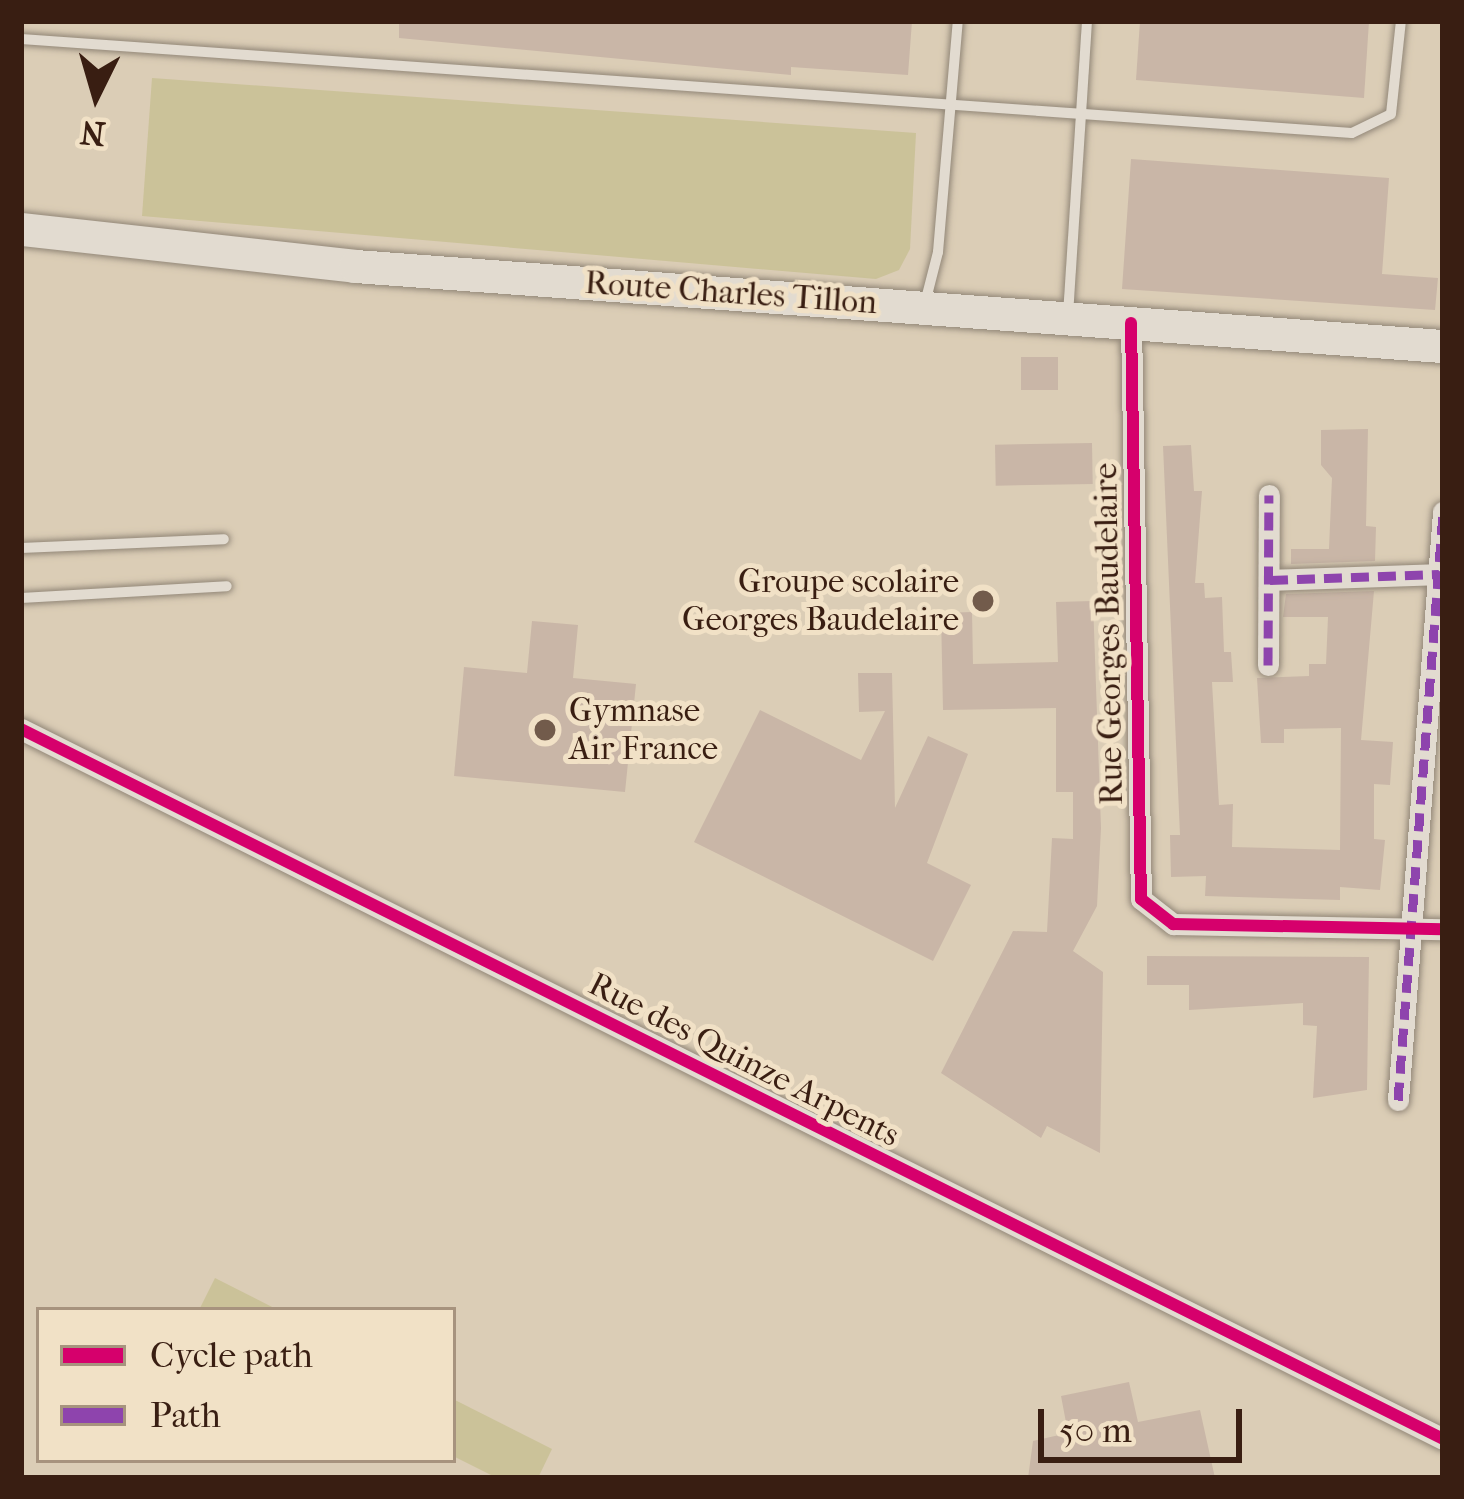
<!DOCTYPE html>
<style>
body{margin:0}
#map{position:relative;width:1464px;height:1499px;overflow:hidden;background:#dbcdb6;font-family:"IM FELL French Canon",serif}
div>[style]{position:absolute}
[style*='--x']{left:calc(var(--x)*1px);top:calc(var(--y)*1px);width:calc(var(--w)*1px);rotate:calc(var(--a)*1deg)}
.green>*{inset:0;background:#cbc299}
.building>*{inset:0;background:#c9b6a7;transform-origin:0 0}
.roads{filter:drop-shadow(0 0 3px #928778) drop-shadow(0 0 3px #928778)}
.lane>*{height:10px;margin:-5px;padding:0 5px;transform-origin:5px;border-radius:5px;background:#e2dbd0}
.street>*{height:21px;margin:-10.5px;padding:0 10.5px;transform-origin:10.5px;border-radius:10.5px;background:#e2dbd0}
.secondary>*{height:33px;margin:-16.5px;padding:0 16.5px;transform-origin:16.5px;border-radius:16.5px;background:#e2dbd0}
.quiet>*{height:9px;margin-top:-4.5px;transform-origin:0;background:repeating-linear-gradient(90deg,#8e44ad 0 18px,transparent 0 27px)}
.cycleway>*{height:12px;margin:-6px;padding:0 6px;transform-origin:6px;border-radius:6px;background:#d6006c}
.dots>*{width:33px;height:33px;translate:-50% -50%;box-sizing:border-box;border:6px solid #f1e1c6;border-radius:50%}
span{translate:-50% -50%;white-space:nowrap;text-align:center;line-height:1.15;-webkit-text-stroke:10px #f1e1c6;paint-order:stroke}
.street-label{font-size:33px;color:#391e12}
.poi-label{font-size:33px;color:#391e12}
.right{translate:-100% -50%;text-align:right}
.left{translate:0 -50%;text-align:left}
.frame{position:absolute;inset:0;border:24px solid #391e12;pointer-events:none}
.legend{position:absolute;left:36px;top:1307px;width:420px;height:156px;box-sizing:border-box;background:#f1e1c6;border:3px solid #a7937e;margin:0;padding:15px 21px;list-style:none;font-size:36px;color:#391e12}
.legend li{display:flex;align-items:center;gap:24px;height:60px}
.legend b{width:60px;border:3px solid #a7937e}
.north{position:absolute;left:36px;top:36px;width:120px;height:120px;-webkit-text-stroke:9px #f1e1c6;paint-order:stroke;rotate:185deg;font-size:33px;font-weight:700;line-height:48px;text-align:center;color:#391e12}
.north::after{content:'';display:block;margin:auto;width:42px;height:54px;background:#391e12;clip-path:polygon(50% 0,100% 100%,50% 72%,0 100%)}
.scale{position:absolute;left:1038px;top:1409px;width:204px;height:54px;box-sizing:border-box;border:6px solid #391e12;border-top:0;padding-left:15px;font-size:36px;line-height:42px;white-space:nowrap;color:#391e12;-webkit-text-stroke:9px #f1e1c6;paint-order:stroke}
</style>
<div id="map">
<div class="green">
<i style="clip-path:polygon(152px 78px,916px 133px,910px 249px,899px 270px,876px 279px,142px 216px)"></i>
<i style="clip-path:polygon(215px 1278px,278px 1310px,199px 1310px)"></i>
<i style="clip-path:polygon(453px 1399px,552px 1449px,538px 1478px,497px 1478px,453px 1456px)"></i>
</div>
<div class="building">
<i style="clip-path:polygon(399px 21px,912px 21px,908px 75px,791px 67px,791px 75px,399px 38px)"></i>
<i style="clip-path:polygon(1140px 21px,1369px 21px,1364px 98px,1136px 80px)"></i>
<i style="clip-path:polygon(1131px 159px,1389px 178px,1382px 274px,1438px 278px,1435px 310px,1122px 289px)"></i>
<i style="left:1058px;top:357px;width:33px;height:37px;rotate:90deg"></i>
<i style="clip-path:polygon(1368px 429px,1366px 526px,1376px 527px,1375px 561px,1291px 564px,1291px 549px,1329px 549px,1332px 478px,1321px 465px,1321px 430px)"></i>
<i style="left:1092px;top:443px;width:41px;height:97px;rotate:89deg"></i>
<i style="clip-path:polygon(1191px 445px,1194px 491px,1202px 491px,1195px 583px,1204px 583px,1205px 598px,1222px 597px,1224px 652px,1231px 652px,1233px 682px,1212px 682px,1219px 805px,1233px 804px,1232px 847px,1340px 850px,1341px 728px,1284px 729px,1284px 743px,1261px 743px,1257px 678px,1309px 676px,1309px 664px,1326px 664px,1328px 617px,1283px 617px,1286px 594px,1374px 591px,1361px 740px,1393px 742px,1390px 785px,1374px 784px,1374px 839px,1385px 840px,1380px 890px,1340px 887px,1340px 900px,1205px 896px,1206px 876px,1171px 877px,1170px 835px,1180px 835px,1163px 446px)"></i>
<i style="clip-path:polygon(1093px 601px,1101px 828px,1097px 906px,1073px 951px,1103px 972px,1100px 1153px,1047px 1126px,1041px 1138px,941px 1073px,1013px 931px,1047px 932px,1052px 838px,1073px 839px,1073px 792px,1056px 792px,1056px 708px,943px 710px,941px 613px,972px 612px,973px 664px,1058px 662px,1056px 602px)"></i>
<i style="clip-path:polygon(532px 621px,578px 625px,573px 678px,636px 684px,625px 792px,454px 776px,464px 667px,527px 673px)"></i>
<i style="clip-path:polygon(858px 673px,892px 673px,895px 808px,928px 736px,968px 754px,927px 863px,971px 885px,933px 961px,694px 842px,760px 710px,861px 760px,885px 711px,859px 712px)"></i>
<i style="clip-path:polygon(1147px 956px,1369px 957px,1367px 1090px,1313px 1098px,1317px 1026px,1303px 1025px,1303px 1003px,1189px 1010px,1189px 985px,1147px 985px)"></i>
<i style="clip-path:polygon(1129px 1382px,1138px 1422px,1200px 1410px,1215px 1478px,1028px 1478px,1033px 1441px,1068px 1433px,1061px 1396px)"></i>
</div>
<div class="roads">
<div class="lane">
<i style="--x:21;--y:39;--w:1334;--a:4.04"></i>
<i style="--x:1352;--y:133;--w:43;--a:-26"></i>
<i style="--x:1391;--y:114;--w:94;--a:-83.9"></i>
<i style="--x:925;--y:303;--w:53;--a:-75.7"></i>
<i style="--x:938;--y:252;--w:232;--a:-85.1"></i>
<i style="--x:1068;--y:315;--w:295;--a:-86.3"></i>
<i style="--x:21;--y:548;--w:203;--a:-2.5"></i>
<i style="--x:21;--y:598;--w:206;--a:-3.3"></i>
</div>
<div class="street">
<i style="--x:1131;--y:323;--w:576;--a:89.01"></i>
<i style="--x:1141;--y:899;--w:41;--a:38"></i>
<i style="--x:1173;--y:924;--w:270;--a:1.1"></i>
<i style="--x:1270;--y:580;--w:169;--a:-2"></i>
<i style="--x:1268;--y:665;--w:170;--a:-89.7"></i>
<i style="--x:21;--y:729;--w:1589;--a:26.53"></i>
<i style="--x:1398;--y:1100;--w:590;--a:-85.62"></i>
</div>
<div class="secondary">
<i style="--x:21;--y:229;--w:336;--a:6.3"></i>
<i style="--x:355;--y:266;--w:1091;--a:4.21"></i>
</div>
</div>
<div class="quiet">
<i style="--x:1270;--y:580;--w:169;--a:-2"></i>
<i style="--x:1268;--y:665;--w:170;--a:-89.7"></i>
<i style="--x:1398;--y:1100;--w:590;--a:-85.62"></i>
</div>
<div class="cycleway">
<i style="--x:1131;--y:323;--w:576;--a:89.01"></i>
<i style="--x:1141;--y:899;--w:41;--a:38"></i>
<i style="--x:1173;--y:924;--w:270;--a:1.1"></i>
<i style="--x:21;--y:729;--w:1589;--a:26.53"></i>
</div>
<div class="dots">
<i style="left:983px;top:601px;background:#725b4b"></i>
<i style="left:545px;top:730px;background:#725b4b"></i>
</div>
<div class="street-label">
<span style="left:731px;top:293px;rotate:4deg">Route Charles Tillon</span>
<span style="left:1109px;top:634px;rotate:-91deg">Rue Georges Baudelaire</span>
<span style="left:744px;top:1060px;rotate:27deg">Rue des Quinze Arpents</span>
</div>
<div class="poi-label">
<span class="right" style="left:959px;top:601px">Groupe scolaire<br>Georges Baudelaire</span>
<span class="left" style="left:569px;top:730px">Gymnase<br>Air France</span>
</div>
<div class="frame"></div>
<ul class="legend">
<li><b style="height:15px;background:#d6006c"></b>Cycle path</li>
<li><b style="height:15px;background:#8e44ad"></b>Path</li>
</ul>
<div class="north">N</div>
<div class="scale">50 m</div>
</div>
